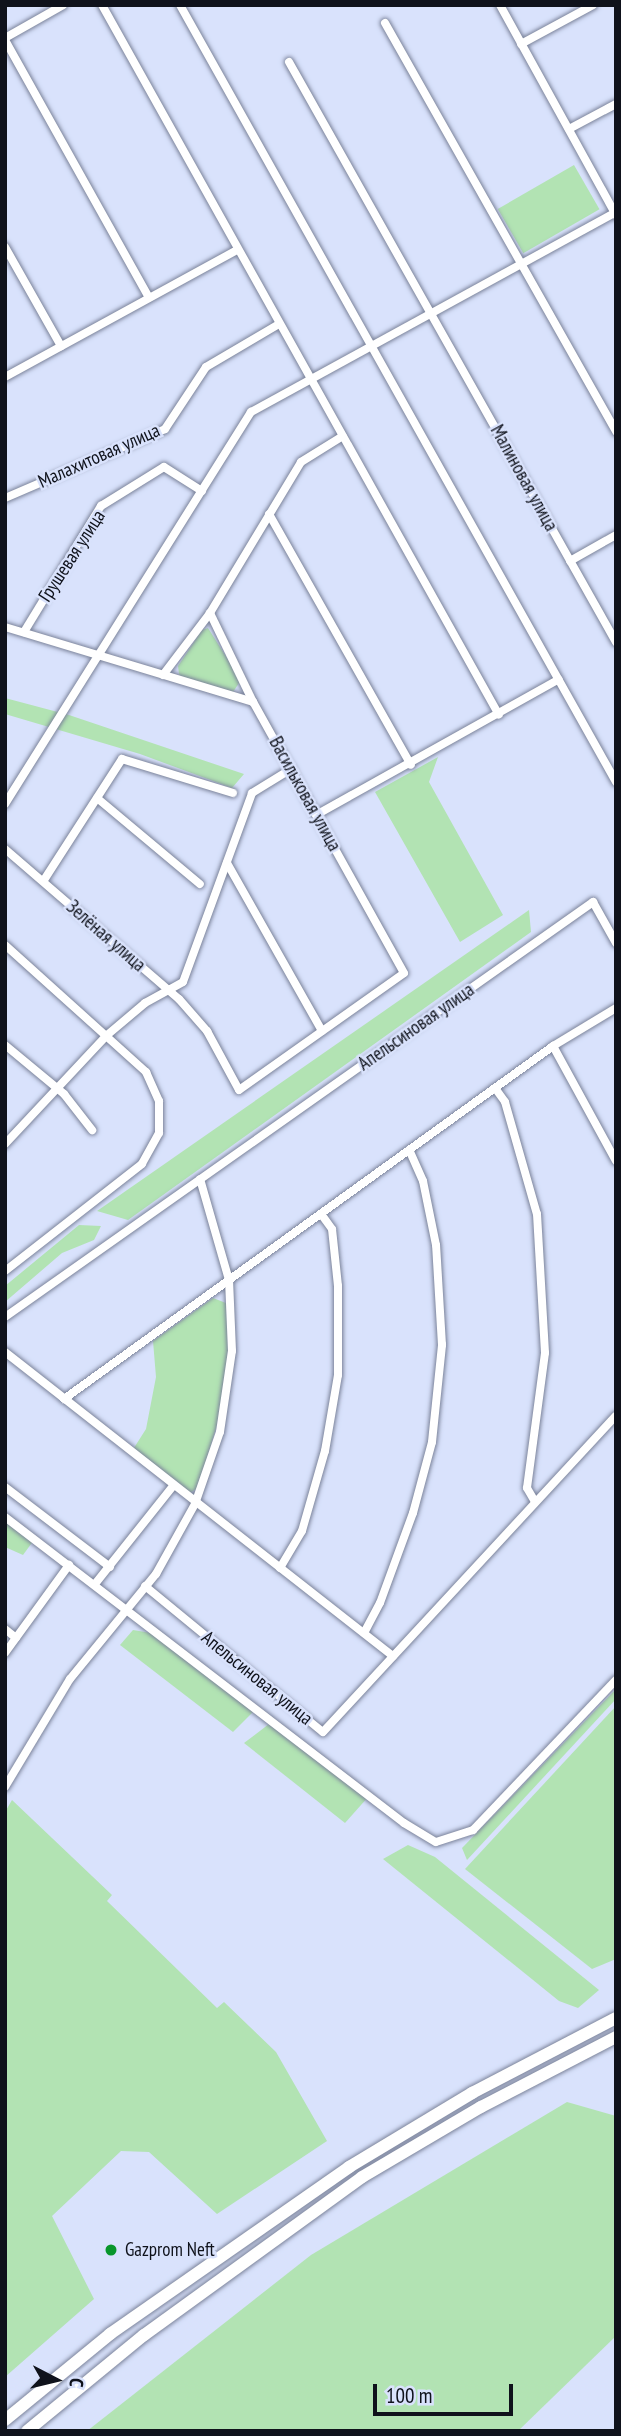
<!DOCTYPE html>
<meta charset="utf-8">
<style>
body{margin:0}
#map{position:relative;width:621px;height:2436px;overflow:hidden;background:#d9e2fc;font-family:"PT Sans Narrow",sans-serif}
div>[style]{position:absolute}
[style*='--x']{left:calc(var(--x)*1px);top:calc(var(--y)*1px);width:calc(var(--w)*1px);rotate:calc(var(--a)*1deg)}
.green>*{inset:0;background:#b2e3b3;transform-origin:0 0}
.roads{filter:drop-shadow(0 0 2px #7b839a) drop-shadow(0 0 2px #7b839a)}
.minor>*{height:8px;margin:-4px;padding:0 4px;transform-origin:4px;border-radius:4px;background:#fff}
.primary>*{height:12px;margin:-6px;padding:0 6px;transform-origin:6px;border-radius:6px;background:#fff}
.dots>*{width:19px;height:19px;translate:-50% -50%;box-sizing:border-box;border:4px solid #d9e2fc;border-radius:50%}
span{translate:-50% -50%;white-space:nowrap;text-align:center;line-height:1.15;-webkit-text-stroke:5px #d9e2fc;paint-order:stroke}
.street-label{font-size:19px;color:#0f121b}
.poi-label{font-size:19px;color:#0f121b}
.left{translate:0 -50%;text-align:left}
.frame{position:absolute;inset:0;border:7px solid #0f121b;pointer-events:none}
.north{position:absolute;left:21px;top:2345px;width:70px;height:70px;-webkit-text-stroke:5px #d9e2fc;paint-order:stroke;rotate:97deg;font-size:19px;font-weight:700;line-height:28px;text-align:center;color:#0f121b}
.north::after{content:'';display:block;margin:auto;width:24px;height:32px;background:#0f121b;clip-path:polygon(50% 0,100% 100%,50% 72%,0 100%)}
.scale{position:absolute;left:373px;top:2384px;width:140px;height:32px;box-sizing:border-box;border:4px solid #0f121b;border-top:0;padding-left:9px;font-size:21px;line-height:24px;white-space:nowrap;color:#0f121b;-webkit-text-stroke:5px #d9e2fc;paint-order:stroke}
</style>
<div id="map">
<div class="green">
<i style="left:574px;top:165px;width:51px;height:88px;rotate:60deg"></i>
<i style="clip-path:polygon(208px 628px,241px 680px,233px 692px,182px 679px,179px 674px,178px 666px,202px 630px)"></i>
<i style="clip-path:polygon(5px 698px,69px 715px,244px 774px,232px 788px,140px 754px,5px 714px)"></i>
<i style="clip-path:polygon(438px 757px,429px 782px,503px 915px,460px 942px,375px 792px)"></i>
<i style="clip-path:polygon(529px 910px,531px 932px,128px 1220px,97px 1211px)"></i>
<i style="clip-path:polygon(79px 1225px,101px 1226px,94px 1240px,62px 1253px,5px 1302px,5px 1286px)"></i>
<i style="clip-path:polygon(213px 1298px,226px 1303px,229px 1342px,222px 1408px,198px 1488px,188px 1494px,132px 1451px,146px 1429px,156px 1377px,153px 1341px)"></i>
<i style="clip-path:polygon(5px 1522px,34px 1540px,23px 1555px,5px 1547px)"></i>
<i style="clip-path:polygon(133px 1630px,157px 1634px,253px 1712px,233px 1732px,120px 1645px)"></i>
<i style="clip-path:polygon(616px 1689px,616px 1699px,467px 1860px,462px 1848px)"></i>
<i style="clip-path:polygon(616px 1706px,616px 1959px,592px 1969px,465px 1869px)"></i>
<i style="clip-path:polygon(269px 1724px,369px 1796px,345px 1823px,244px 1743px)"></i>
<i style="clip-path:polygon(12px 1800px,112px 1895px,107px 1901px,217px 2008px,224px 2002px,276px 2052px,327px 2141px,217px 2214px,149px 2152px,121px 2151px,52px 2216px,94px 2299px,5px 2377px,5px 1812px)"></i>
<i style="clip-path:polygon(408px 1845px,435px 1857px,599px 1990px,578px 2008px,559px 2001px,383px 1859px)"></i>
<i style="clip-path:polygon(567px 2102px,616px 2116px,616px 2336px,518px 2431px,87px 2431px,311px 2255px)"></i>
</div>
<div class="roads">
<div class="minor">
<i style="--x:102;--y:5;--w:813;--a:60.79"></i>
<i style="--x:180;--y:5;--w:891;--a:60.7"></i>
<i style="--x:500;--y:5;--w:240;--a:61.1"></i>
<i style="--x:385;--y:23;--w:470;--a:60.5"></i>
<i style="--x:5;--y:38;--w:67;--a:-29.6"></i>
<i style="--x:5;--y:40;--w:295;--a:60.8"></i>
<i style="--x:521;--y:44;--w:82;--a:-28.4"></i>
<i style="--x:289;--y:62;--w:666;--a:60.59"></i>
<i style="--x:569;--y:129;--w:53;--a:-28"></i>
<i style="--x:5;--y:247;--w:114;--a:60.5"></i>
<i style="--x:5;--y:377;--w:264;--a:-28.7"></i>
<i style="--x:5;--y:498;--w:174;--a:-23.3"></i>
<i style="--x:165;--y:429;--w:74;--a:-56.5"></i>
<i style="--x:206;--y:367;--w:85;--a:-30.5"></i>
<i style="--x:269;--y:514;--w:288;--a:60.5"></i>
<i style="--x:570;--y:561;--w:53;--a:-29.5"></i>
<i style="--x:5;--y:627;--w:259;--a:16.8"></i>
<i style="--x:24;--y:632;--w:148;--a:-58.6"></i>
<i style="--x:101;--y:506;--w:74;--a:-31.8"></i>
<i style="--x:164;--y:467;--w:45;--a:32.3"></i>
<i style="--x:163;--y:675;--w:78;--a:-52.8"></i>
<i style="--x:210;--y:613;--w:176;--a:-58.9"></i>
<i style="--x:301;--y:462;--w:49;--a:-31.8"></i>
<i style="--x:97;--y:798;--w:134;--a:39.9"></i>
<i style="--x:5;--y:804;--w:463;--a:-57.9"></i>
<i style="--x:251;--y:412;--w:416;--a:-28.7"></i>
<i style="--x:316;--y:815;--w:278;--a:-29.2"></i>
<i style="--x:5;--y:849;--w:230;--a:40.8"></i>
<i style="--x:179;--y:999;--w:43;--a:48.8"></i>
<i style="--x:207;--y:1031;--w:67;--a:61.5"></i>
<i style="--x:239;--y:1090;--w:202;--a:-35.3"></i>
<i style="--x:404;--y:973;--w:310;--a:-119.1"></i>
<i style="--x:253;--y:702;--w:99;--a:-115.8"></i>
<i style="--x:227;--y:863;--w:193;--a:60.5"></i>
<i style="--x:44;--y:880;--w:144;--a:-57.2"></i>
<i style="--x:122;--y:759;--w:116;--a:17"></i>
<i style="--x:5;--y:945;--w:190;--a:42"></i>
<i style="--x:146;--y:1072;--w:32;--a:66"></i>
<i style="--x:159;--y:1101;--w:32;--a:90"></i>
<i style="--x:159;--y:1133;--w:35;--a:119"></i>
<i style="--x:142;--y:1164;--w:174;--a:142"></i>
<i style="--x:5;--y:1045;--w:77;--a:39.7"></i>
<i style="--x:64;--y:1094;--w:46;--a:52.1"></i>
<i style="--x:553;--y:1046;--w:131;--a:61.3"></i>
<i style="--x:495;--y:1088;--w:17;--a:54"></i>
<i style="--x:505;--y:1102;--w:116;--a:74.1"></i>
<i style="--x:537;--y:1214;--w:139;--a:86.7"></i>
<i style="--x:545;--y:1353;--w:136;--a:97.6"></i>
<i style="--x:527;--y:1488;--w:14;--a:60"></i>
<i style="--x:5;--y:1144;--w:148;--a:-46.9"></i>
<i style="--x:106;--y:1036;--w:51;--a:-40.2"></i>
<i style="--x:145;--y:1003;--w:43;--a:-28.9"></i>
<i style="--x:183;--y:982;--w:201;--a:-69.9"></i>
<i style="--x:252;--y:793;--w:46;--a:-31.6"></i>
<i style="--x:5;--y:1317;--w:720;--a:-35.21"></i>
<i style="--x:593;--y:902;--w:47;--a:60.7"></i>
<i style="--x:5;--y:1352;--w:493;--a:38.1"></i>
<i style="--x:64;--y:1399;--w:603;--a:-35.82"></i>
<i style="--x:553;--y:1046;--w:74;--a:-31.1"></i>
<i style="--x:5;--y:1487;--w:132;--a:37.3"></i>
<i style="--x:5;--y:1517;--w:503;--a:37.49"></i>
<i style="--x:404;--y:1823;--w:37;--a:31"></i>
<i style="--x:436;--y:1842;--w:39;--a:-18"></i>
<i style="--x:473;--y:1830;--w:207;--a:-46.4"></i>
<i style="--x:280;--y:1568;--w:43;--a:-59.3"></i>
<i style="--x:302;--y:1531;--w:83;--a:-74"></i>
<i style="--x:325;--y:1451;--w:77;--a:-80.3"></i>
<i style="--x:338;--y:1375;--w:89;--a:-90"></i>
<i style="--x:338;--y:1286;--w:57;--a:-96"></i>
<i style="--x:332;--y:1229;--w:19;--a:-126"></i>
<i style="--x:95;--y:1584;--w:125;--a:-51.5"></i>
<i style="--x:145;--y:1586;--w:230;--a:39.4"></i>
<i style="--x:323;--y:1732;--w:431;--a:-47.2"></i>
<i style="--x:5;--y:1629;--w:14;--a:39"></i>
<i style="--x:364;--y:1633;--w:34;--a:-62"></i>
<i style="--x:380;--y:1603;--w:96;--a:-69.9"></i>
<i style="--x:413;--y:1513;--w:73;--a:-75"></i>
<i style="--x:432;--y:1442;--w:98;--a:-84.1"></i>
<i style="--x:442;--y:1345;--w:100;--a:-93.4"></i>
<i style="--x:436;--y:1245;--w:65;--a:-101.5"></i>
<i style="--x:423;--y:1181;--w:34;--a:-114"></i>
<i style="--x:5;--y:1653;--w:109;--a:-54"></i>
<i style="--x:5;--y:1787;--w:126;--a:-59"></i>
<i style="--x:70;--y:1679;--w:136;--a:-50.7"></i>
<i style="--x:156;--y:1574;--w:80;--a:-60.9"></i>
<i style="--x:195;--y:1504;--w:76;--a:-70.9"></i>
<i style="--x:220;--y:1432;--w:82;--a:-81.6"></i>
<i style="--x:232;--y:1351;--w:71;--a:-92.4"></i>
<i style="--x:229;--y:1280;--w:105;--a:-106"></i>
</div>
<div class="primary">
<i style="--x:5;--y:2420;--w:136;--a:-39.3"></i>
<i style="--x:110;--y:2334;--w:292;--a:-34.9"></i>
<i style="--x:349;--y:2167;--w:144;--a:-31"></i>
<i style="--x:472;--y:2093;--w:162;--a:-27.5"></i>
<i style="--x:27;--y:2431;--w:151;--a:-39.4"></i>
<i style="--x:144;--y:2335;--w:269;--a:-35.9"></i>
<i style="--x:362;--y:2177;--w:138;--a:-30.5"></i>
<i style="--x:481;--y:2107;--w:152;--a:-27.4"></i>
</div>
</div>
<div class="dots">
<i style="left:111px;top:2250px;background:#08962b"></i>
</div>
<div class="street-label">
<span style="left:99px;top:456px;rotate:-24deg">Малахитовая улица</span>
<span style="left:524px;top:478px;rotate:61deg">Малиновая улица</span>
<span style="left:72px;top:556px;rotate:-57deg">Грушевая улица</span>
<span style="left:305px;top:794px;rotate:61deg">Васильковая улица</span>
<span style="left:106px;top:936px;rotate:41deg">Зелёная улица</span>
<span style="left:416px;top:1027px;rotate:-35deg">Апельсиновая улица</span>
<span style="left:257px;top:1678px;rotate:39deg">Апельсиновая улица</span>
</div>
<div class="poi-label">
<span class="left" style="left:125px;top:2250px">Gazprom Neft</span>
</div>
<div class="frame"></div>
<div class="north">С</div>
<div class="scale">100 m</div>
</div>
